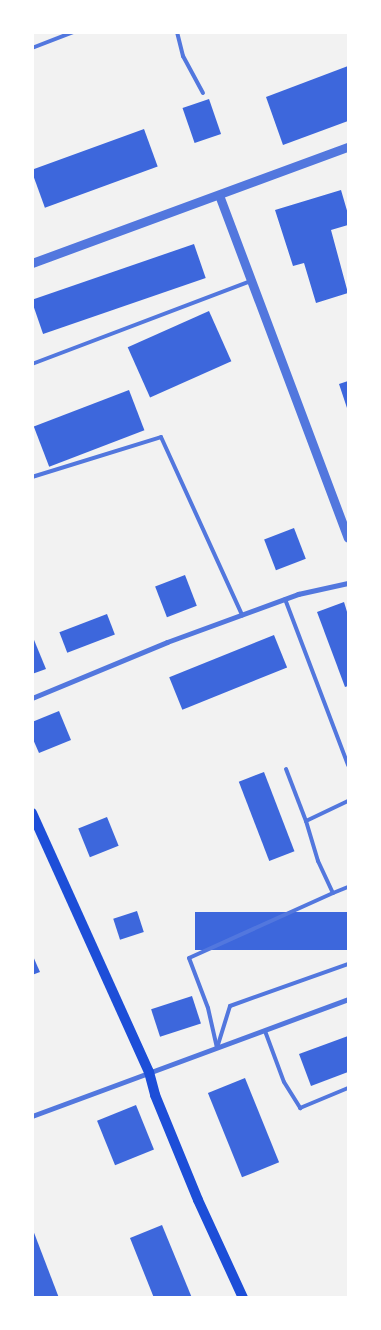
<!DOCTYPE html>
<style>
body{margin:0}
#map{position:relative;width:381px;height:1330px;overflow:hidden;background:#f2f2f2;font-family:Manrope,sans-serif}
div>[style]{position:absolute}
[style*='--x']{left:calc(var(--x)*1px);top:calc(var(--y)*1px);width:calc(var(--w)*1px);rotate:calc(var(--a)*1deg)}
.building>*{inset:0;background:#3d67dc;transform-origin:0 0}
.service>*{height:4px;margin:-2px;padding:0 2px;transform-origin:2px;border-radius:2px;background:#5277de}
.minor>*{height:5px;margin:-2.5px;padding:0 2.5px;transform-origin:2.5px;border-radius:2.5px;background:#5277de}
.tertiary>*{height:9px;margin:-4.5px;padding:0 4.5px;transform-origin:4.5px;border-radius:4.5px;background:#5277de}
.secondary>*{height:10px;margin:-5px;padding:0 5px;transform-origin:5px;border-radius:5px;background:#1d4ed8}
span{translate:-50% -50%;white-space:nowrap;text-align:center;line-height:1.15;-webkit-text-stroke:5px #fff;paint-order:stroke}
.frame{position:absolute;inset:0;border:34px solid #fff;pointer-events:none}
</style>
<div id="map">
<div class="building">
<i style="clip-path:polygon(348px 66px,348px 121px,283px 145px,266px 97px)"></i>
<i style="left:209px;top:99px;width:37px;height:28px;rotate:71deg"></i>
<i style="left:144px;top:129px;width:40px;height:120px;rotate:70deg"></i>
<i style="clip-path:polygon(341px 190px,348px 214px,348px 225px,331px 230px,348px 293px,316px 303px,304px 263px,293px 266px,275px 210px)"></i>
<i style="left:194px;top:244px;width:36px;height:172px;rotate:71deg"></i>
<i style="left:209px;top:311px;width:55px;height:89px;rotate:66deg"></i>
<i style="clip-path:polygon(348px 381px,348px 411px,339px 384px)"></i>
<i style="left:129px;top:390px;width:43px;height:102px;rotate:69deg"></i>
<i style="left:294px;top:528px;width:33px;height:32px;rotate:69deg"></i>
<i style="left:185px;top:575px;width:33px;height:32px;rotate:69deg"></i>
<i style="clip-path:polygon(344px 602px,348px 615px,348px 686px,345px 687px,317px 612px)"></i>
<i style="left:107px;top:614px;width:22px;height:51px;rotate:69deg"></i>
<i style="clip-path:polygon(32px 635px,46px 669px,32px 674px)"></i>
<i style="left:274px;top:635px;width:35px;height:113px;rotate:68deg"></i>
<i style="clip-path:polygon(59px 711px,71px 740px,39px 753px,32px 737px,32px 722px)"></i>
<i style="left:264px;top:772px;width:85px;height:27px;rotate:69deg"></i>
<i style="left:107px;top:817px;width:31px;height:31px;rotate:68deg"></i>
<i style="left:137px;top:911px;width:22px;height:25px;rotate:72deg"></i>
<i style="left:348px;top:912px;width:38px;height:153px;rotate:90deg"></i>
<i style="clip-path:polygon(32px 954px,40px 972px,32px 975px)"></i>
<i style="left:192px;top:996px;width:29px;height:43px;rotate:72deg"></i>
<i style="clip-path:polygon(348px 1036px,348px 1072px,311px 1086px,299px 1054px)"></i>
<i style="left:245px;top:1078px;width:91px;height:40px;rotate:68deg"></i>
<i style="left:136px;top:1105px;width:48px;height:42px;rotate:68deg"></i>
<i style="clip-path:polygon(162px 1225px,192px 1298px,154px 1298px,130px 1238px)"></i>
<i style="clip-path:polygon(32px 1230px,33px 1230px,59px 1298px,32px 1298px)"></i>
</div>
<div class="service">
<i style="--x:177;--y:32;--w:25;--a:76"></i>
<i style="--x:183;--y:56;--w:42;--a:61.6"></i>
<i style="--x:32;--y:48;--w:44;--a:-21.3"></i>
<i style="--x:32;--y:364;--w:233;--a:-20.8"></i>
<i style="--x:32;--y:477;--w:135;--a:-17.2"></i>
<i style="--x:161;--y:437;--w:196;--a:65.5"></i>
<i style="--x:285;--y:599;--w:178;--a:69.2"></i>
<i style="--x:286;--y:769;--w:56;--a:69"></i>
<i style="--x:306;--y:821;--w:47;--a:-25.5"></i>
<i style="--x:306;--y:821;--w:42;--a:73.3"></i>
<i style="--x:318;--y:861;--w:35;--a:65"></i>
<i style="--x:333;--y:893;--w:16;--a:-22"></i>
<i style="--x:333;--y:893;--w:158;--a:155.7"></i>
<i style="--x:189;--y:958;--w:53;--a:69.2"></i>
<i style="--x:208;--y:1008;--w:41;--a:77.3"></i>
<i style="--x:217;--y:1048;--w:44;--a:-72.8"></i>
<i style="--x:230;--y:1006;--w:125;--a:-19.6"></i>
<i style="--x:265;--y:1031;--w:54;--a:69.6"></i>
<i style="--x:284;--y:1082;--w:31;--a:58"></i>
<i style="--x:300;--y:1108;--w:52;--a:-22.6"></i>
</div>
<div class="minor">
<i style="--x:32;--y:698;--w:146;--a:-22.5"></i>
<i style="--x:167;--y:642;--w:140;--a:-20.1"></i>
<i style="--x:298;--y:594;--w:51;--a:-12.4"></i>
<i style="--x:32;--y:1116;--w:337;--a:-20.3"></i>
</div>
<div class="tertiary">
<i style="--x:219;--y:195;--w:366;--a:69.4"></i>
<i style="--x:32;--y:263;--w:337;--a:-20.2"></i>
</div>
<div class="secondary">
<i style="--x:32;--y:813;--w:284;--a:65.7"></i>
<i style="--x:149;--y:1072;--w:24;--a:75"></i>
<i style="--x:155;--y:1095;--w:113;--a:67.7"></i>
<i style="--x:198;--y:1200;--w:108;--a:65.3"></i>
</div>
<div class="frame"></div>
</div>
